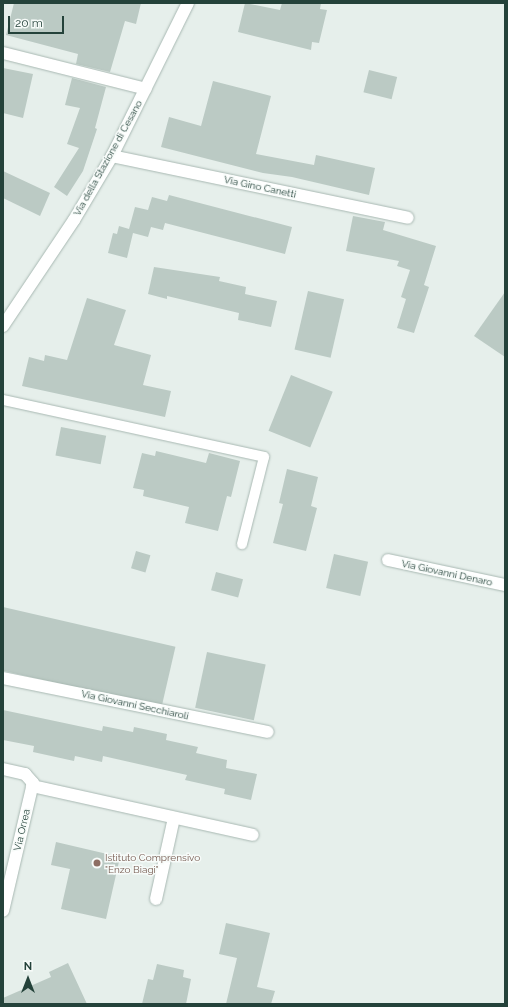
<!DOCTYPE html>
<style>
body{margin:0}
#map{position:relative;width:508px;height:1007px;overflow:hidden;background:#e6efeb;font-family:Raleway,sans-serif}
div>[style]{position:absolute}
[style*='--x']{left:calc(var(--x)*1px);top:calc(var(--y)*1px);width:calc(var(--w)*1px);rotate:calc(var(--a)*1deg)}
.building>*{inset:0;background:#bbcac4;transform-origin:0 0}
.roads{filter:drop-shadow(0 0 1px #a8b8b2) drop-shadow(0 0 1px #a8b8b2)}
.service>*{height:10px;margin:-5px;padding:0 5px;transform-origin:5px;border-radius:5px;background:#fff}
.minor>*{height:12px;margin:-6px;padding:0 6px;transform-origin:6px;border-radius:6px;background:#fff}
.tertiary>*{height:12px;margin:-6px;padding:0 6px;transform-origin:6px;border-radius:6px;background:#fff}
.dots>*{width:11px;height:11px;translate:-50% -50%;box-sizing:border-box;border:2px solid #f7fbf9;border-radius:50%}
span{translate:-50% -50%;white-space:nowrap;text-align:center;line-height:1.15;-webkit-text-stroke:3px #f7fbf9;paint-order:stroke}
.street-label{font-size:10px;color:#24423a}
.education-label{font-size:10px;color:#785e54}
.left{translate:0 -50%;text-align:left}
.frame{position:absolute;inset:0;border:4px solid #24423a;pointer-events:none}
.north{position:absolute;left:8px;top:959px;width:40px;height:40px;-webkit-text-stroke:3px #f7fbf9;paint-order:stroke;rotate:0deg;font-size:11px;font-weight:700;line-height:16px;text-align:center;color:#24423a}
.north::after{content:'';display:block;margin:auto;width:14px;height:18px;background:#24423a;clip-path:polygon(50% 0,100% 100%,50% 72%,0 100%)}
.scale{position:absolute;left:8px;top:16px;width:56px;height:18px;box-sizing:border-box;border:2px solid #24423a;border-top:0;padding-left:5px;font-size:12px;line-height:14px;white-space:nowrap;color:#24423a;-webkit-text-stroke:3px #f7fbf9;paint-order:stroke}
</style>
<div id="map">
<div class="building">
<i style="clip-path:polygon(14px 3px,141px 3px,136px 24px,125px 21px,110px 72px,76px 64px,78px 54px,6px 35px)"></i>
<i style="clip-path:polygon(245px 3px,280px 10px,282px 3px,321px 3px,320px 9px,327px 10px,319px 43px,312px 42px,311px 50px,238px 32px)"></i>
<i style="clip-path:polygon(3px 68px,33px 74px,23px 118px,3px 113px)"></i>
<i style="left:369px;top:70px;width:29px;height:23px;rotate:14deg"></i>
<i style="clip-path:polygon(72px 78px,106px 87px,95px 128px,97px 129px,83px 171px,67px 196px,54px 187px,79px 148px,67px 144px,80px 108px,65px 105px)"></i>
<i style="clip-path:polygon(213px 81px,271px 96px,256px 154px,314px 165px,316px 155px,375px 168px,369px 195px,292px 177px,263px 173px,161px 147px,169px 117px,201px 126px)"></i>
<i style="clip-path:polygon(3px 171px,50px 193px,40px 216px,3px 198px)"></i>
<i style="clip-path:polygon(169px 195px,292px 227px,285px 254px,165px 223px,163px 230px,151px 227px,148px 237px,133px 233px,127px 258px,108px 253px,113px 233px,117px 234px,119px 226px,129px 229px,135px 207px,148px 210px,152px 197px,167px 201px)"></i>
<i style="clip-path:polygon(353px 216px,385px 222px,383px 230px,436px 246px,424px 285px,429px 287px,414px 333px,397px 328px,406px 299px,401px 297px,410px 270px,397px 266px,399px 261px,346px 251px)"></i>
<i style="clip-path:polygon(154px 267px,220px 277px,219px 281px,246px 287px,245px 294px,277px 301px,271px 327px,238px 320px,239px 313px,167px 296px,167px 299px,148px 294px)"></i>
<i style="left:308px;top:291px;width:37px;height:60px;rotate:13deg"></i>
<i style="clip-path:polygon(505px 292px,505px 357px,474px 336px)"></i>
<i style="clip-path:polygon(87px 298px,126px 310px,114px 345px,151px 355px,143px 385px,171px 391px,165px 417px,22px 386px,29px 357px,44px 361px,45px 355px,67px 360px)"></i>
<i style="left:291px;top:375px;width:45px;height:60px;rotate:22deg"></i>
<i style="left:61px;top:427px;width:46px;height:29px;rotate:11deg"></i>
<i style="clip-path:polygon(156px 451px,206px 463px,209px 453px,240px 461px,231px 497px,227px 496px,218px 531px,185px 523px,189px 507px,143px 496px,144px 490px,133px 488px,142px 453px,155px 456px)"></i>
<i style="clip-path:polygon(287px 469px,318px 477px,311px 506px,317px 508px,306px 551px,273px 543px,283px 504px,279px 503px)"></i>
<i style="left:136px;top:551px;width:15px;height:18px;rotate:16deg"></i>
<i style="left:334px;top:554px;width:35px;height:35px;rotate:13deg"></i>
<i style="left:216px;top:572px;width:28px;height:19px;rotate:15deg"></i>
<i style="left:3px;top:607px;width:177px;height:62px;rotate:13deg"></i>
<i style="left:207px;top:652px;width:60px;height:57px;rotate:12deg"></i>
<i style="clip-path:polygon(3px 710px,102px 731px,103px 726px,133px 732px,134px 727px,167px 734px,166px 740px,198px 747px,196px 753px,227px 760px,226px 768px,257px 774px,251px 800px,224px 794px,225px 789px,185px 780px,187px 775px,156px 768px,103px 756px,102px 762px,75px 756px,74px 761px,33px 752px,34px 746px,3px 740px)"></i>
<i style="clip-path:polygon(56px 842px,120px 857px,106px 919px,61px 909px,70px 869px,51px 865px)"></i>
<i style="clip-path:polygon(226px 923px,270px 933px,257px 987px,275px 991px,271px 1004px,226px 1004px,237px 958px,219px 954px)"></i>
<i style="clip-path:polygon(68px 963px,87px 1004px,3px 1004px,3px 998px,51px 977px,49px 972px)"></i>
<i style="clip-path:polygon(157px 964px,184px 970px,183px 977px,191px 979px,186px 1004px,142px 1004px,148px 979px,153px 980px)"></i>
</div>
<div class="roads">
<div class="service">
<i style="--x:3;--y:400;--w:267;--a:12.3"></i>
<i style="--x:264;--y:457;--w:90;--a:104.2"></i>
</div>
<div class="minor">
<i style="--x:3;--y:53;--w:147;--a:14.1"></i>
<i style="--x:112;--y:156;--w:302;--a:11.8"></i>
<i style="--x:388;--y:560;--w:120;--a:12.1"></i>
<i style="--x:3;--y:678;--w:270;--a:11.5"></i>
<i style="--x:3;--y:769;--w:23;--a:13"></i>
<i style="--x:25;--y:774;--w:12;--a:48"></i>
<i style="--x:33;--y:783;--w:131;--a:103.2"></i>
<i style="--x:32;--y:786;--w:226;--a:12.5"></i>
<i style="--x:156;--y:899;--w:83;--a:-77.5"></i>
</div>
<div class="tertiary">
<i style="--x:3;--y:326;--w:128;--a:-56.2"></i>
<i style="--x:74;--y:220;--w:74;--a:-59.3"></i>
<i style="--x:112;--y:156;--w:171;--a:-63.6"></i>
</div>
</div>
<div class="dots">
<i style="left:97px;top:863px;background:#8d6e63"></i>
</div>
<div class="street-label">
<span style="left:108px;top:158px;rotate:-61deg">Via della Stazione di Cesano</span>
<span style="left:260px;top:187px;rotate:12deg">Via Gino Canetti</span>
<span style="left:447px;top:573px;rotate:12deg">Via Giovanni Denaro</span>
<span style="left:135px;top:705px;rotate:12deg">Via Giovanni Secchiaroli</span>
<span style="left:22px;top:830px;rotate:-77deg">Via Orrea</span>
</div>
<div class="education-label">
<span class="left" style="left:105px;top:863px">Istituto Comprensivo<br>"Enzo Biagi"</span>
</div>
<div class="frame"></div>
<div class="north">N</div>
<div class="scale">20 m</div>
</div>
